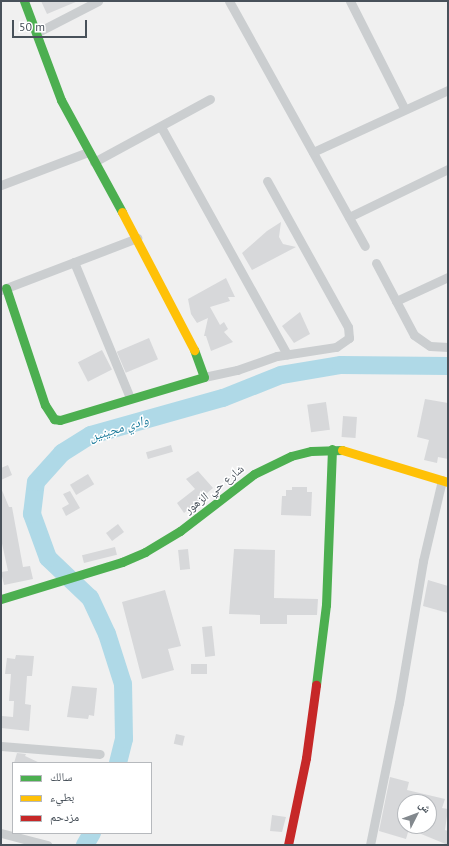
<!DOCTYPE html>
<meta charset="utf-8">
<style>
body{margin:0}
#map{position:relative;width:449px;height:846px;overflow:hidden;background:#f0f0f0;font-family:"PT Sans","Noto Naskh Arabic",sans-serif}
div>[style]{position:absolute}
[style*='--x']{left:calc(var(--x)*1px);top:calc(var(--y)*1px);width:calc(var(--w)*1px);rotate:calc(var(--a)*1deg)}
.river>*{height:18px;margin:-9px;padding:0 9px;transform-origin:9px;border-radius:9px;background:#afd9e7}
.building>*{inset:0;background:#d7d8da;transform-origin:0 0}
.street>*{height:9px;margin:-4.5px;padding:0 4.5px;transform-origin:4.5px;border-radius:4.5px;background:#cbced0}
.fast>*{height:9px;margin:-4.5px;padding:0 4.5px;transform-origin:4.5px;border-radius:4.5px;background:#4caf50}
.slow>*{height:9px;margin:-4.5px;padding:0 4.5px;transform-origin:4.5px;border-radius:4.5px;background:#ffc107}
.jam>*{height:9px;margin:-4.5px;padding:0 4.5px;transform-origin:4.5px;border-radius:4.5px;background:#c62828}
span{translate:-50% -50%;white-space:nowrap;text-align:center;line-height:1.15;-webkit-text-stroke:3px #fff;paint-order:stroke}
.street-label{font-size:12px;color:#48515a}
.water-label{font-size:13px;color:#1b7b9b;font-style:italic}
.frame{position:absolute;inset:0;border:2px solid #48515a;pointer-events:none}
.legend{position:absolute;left:12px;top:762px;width:140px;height:72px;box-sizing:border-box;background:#fff;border:1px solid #b6b9bd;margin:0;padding:5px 7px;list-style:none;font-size:12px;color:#48515a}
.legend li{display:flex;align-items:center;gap:8px;height:20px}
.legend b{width:20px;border:1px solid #b6b9bd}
.north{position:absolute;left:397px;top:794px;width:40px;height:40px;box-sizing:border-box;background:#fff;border:1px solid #b6b9bd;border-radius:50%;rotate:48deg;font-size:11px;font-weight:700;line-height:16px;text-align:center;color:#48515a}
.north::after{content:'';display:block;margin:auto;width:14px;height:18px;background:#83898e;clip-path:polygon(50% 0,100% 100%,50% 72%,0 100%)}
.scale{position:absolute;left:12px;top:20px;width:75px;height:18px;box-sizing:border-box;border:2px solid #48515a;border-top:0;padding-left:5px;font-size:12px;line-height:14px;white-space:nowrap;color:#48515a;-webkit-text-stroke:3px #fff;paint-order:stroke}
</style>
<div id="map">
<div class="river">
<i style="--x:118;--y:763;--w:25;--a:-76"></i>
<i style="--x:124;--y:739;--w:55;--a:-91"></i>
<i style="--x:123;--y:684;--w:52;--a:-107.7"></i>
<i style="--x:107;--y:634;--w:40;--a:-115"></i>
<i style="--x:90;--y:598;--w:58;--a:-136.4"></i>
<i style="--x:48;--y:558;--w:47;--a:-110"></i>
<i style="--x:32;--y:514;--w:32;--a:-83"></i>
<i style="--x:36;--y:482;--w:39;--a:-48"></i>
<i style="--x:62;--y:453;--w:34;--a:-32"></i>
<i style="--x:91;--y:435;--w:137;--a:-15.7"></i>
<i style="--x:223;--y:398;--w:62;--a:-21.6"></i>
<i style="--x:281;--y:375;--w:61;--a:-9.5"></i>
<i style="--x:341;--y:365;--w:107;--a:0.5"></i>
<i style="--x:85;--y:845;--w:14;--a:-60"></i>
</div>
<div class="building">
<i style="clip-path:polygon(41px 1px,78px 1px,47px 14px)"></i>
<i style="clip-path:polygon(281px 222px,279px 237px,283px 244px,296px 247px,252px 270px,242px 253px,267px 231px)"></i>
<i style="clip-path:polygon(226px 278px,235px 297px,228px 297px,230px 301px,210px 307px,220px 325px,224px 322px,228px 329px,224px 332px,233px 342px,211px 351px,206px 336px,204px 336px,208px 318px,197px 323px,191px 314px,188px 299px)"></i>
<i style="clip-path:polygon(300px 312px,310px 334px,294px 343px,282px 326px)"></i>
<i style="left:149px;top:338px;width:23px;height:35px;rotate:67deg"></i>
<i style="left:102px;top:350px;width:22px;height:27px;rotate:63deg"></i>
<i style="clip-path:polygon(425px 399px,448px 403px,448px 459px,438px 457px,437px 463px,424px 460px,429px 440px,417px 437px)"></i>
<i style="left:326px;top:402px;width:28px;height:19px;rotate:82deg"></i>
<i style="left:343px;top:416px;width:14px;height:21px;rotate:4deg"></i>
<i style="left:171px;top:445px;width:7px;height:26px;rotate:74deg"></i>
<i style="clip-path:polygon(8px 465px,12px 475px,1px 480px,1px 468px)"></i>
<i style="clip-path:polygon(198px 471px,213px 488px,184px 513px,177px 503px,195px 489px,186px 479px)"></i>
<i style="left:88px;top:474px;width:12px;height:21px;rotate:59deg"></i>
<i style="clip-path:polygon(292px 487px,307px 487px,307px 492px,312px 492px,311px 516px,281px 515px,282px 496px,286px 496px,286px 490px,292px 490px)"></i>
<i style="clip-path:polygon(1px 488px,9px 507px,12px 507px,23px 567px,30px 566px,33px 579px,4px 585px,1px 572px,8px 571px,1px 539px)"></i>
<i style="clip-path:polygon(70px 491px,80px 508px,66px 516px,62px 508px,69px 504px,63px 494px)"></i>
<i style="left:118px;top:524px;width:10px;height:15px;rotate:53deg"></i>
<i style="left:115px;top:547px;width:8px;height:34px;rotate:76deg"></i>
<i style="left:188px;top:549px;width:20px;height:10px;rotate:84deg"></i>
<i style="clip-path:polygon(234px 549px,275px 550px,274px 598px,318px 599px,317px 615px,287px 615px,287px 624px,260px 624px,260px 615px,229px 614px)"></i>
<i style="clip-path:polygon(428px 580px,448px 586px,448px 613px,423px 606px)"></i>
<i style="clip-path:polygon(165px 590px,181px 646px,168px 649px,174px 670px,142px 679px,122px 602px)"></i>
<i style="left:212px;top:626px;width:30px;height:10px;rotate:84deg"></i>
<i style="clip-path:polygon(16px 655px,34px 656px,32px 676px,27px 676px,25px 704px,31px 705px,29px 731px,1px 728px,2px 716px,13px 717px,14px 701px,9px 701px,11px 674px,5px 674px,7px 658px,15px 659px)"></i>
<i style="left:191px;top:664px;width:16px;height:10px"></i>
<i style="clip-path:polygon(72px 686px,97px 688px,94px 716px,89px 715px,88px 719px,67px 717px)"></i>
<i style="left:176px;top:734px;width:9px;height:10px;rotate:13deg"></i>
<i style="clip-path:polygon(17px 753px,26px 754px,25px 756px,40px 763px,14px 763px)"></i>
<i style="clip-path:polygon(evenodd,390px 777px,409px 782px,407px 790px,445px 799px,442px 808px,448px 809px,445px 830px,448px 831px,448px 845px,409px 829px,406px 839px,379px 831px,390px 777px,405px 802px,429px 802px,429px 826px,405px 826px,405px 802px)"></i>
<i style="clip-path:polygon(272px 815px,286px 817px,282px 832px,270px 831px)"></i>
</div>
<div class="street">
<i style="--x:229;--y:1;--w:280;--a:61"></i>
<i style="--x:350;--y:1;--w:120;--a:63.2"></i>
<i style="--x:36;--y:33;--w:70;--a:-27.3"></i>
<i style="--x:161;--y:127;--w:260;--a:61"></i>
<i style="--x:313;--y:152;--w:149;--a:-24.7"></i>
<i style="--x:94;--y:162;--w:132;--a:-28.5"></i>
<i style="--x:1;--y:185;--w:93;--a:-20.8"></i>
<i style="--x:349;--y:217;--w:110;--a:-25.9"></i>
<i style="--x:74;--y:262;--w:147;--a:67.6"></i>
<i style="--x:376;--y:263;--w:81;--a:62.2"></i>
<i style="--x:414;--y:335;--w:19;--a:35"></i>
<i style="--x:430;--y:346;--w:18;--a:3"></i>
<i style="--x:1;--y:290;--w:146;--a:-20.9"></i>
<i style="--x:396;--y:301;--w:57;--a:-24.8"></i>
<i style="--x:204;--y:377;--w:34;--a:-12"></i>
<i style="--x:237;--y:370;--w:42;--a:-19.3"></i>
<i style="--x:277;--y:356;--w:60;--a:-8.7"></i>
<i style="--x:336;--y:347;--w:16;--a:-35"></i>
<i style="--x:349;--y:338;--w:11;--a:-95"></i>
<i style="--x:348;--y:327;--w:167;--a:-119"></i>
<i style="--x:1;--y:746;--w:99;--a:4.6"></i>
<i style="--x:1;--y:833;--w:48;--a:14.6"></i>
<i style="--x:370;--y:845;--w:145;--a:-78.5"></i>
<i style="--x:399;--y:703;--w:144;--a:-80.4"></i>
<i style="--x:423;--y:561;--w:83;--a:-76.8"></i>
</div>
<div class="fast">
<i style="--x:24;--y:1;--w:106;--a:69.5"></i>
<i style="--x:61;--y:100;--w:128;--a:61.4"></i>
<i style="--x:6;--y:288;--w:123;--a:71.6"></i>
<i style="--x:45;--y:405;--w:17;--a:57"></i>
<i style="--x:54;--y:419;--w:6;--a:9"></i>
<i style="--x:60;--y:420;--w:150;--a:-16.6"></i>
<i style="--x:204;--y:377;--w:29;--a:-110"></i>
<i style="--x:1;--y:599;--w:127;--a:-17"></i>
<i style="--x:122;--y:562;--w:25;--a:-23"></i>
<i style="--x:145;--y:552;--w:41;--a:-31"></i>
<i style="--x:180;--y:531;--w:93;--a:-37.6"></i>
<i style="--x:254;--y:474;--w:41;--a:-25.9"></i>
<i style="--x:291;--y:456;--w:21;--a:-14"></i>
<i style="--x:311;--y:451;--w:31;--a:-2"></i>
<i style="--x:316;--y:685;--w:81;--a:-82.9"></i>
<i style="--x:326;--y:605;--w:156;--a:-87.8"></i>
</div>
<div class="slow">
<i style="--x:122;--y:212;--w:156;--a:62.4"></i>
<i style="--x:342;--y:450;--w:111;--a:16.8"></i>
</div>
<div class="jam">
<i style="--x:288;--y:845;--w:89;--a:-78.3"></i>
<i style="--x:306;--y:758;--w:74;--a:-82.2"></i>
</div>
<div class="street-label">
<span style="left:214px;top:489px;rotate:-38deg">شارع حي الزهور</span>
</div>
<div class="water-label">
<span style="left:119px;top:429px;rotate:-17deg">وادي مجينين</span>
</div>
<div class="frame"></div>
<ul class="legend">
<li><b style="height:5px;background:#4caf50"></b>سالك</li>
<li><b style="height:5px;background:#ffc107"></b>بطيء</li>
<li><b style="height:5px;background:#c62828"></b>مزدحم</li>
</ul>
<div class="north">ش</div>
<div class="scale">50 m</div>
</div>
